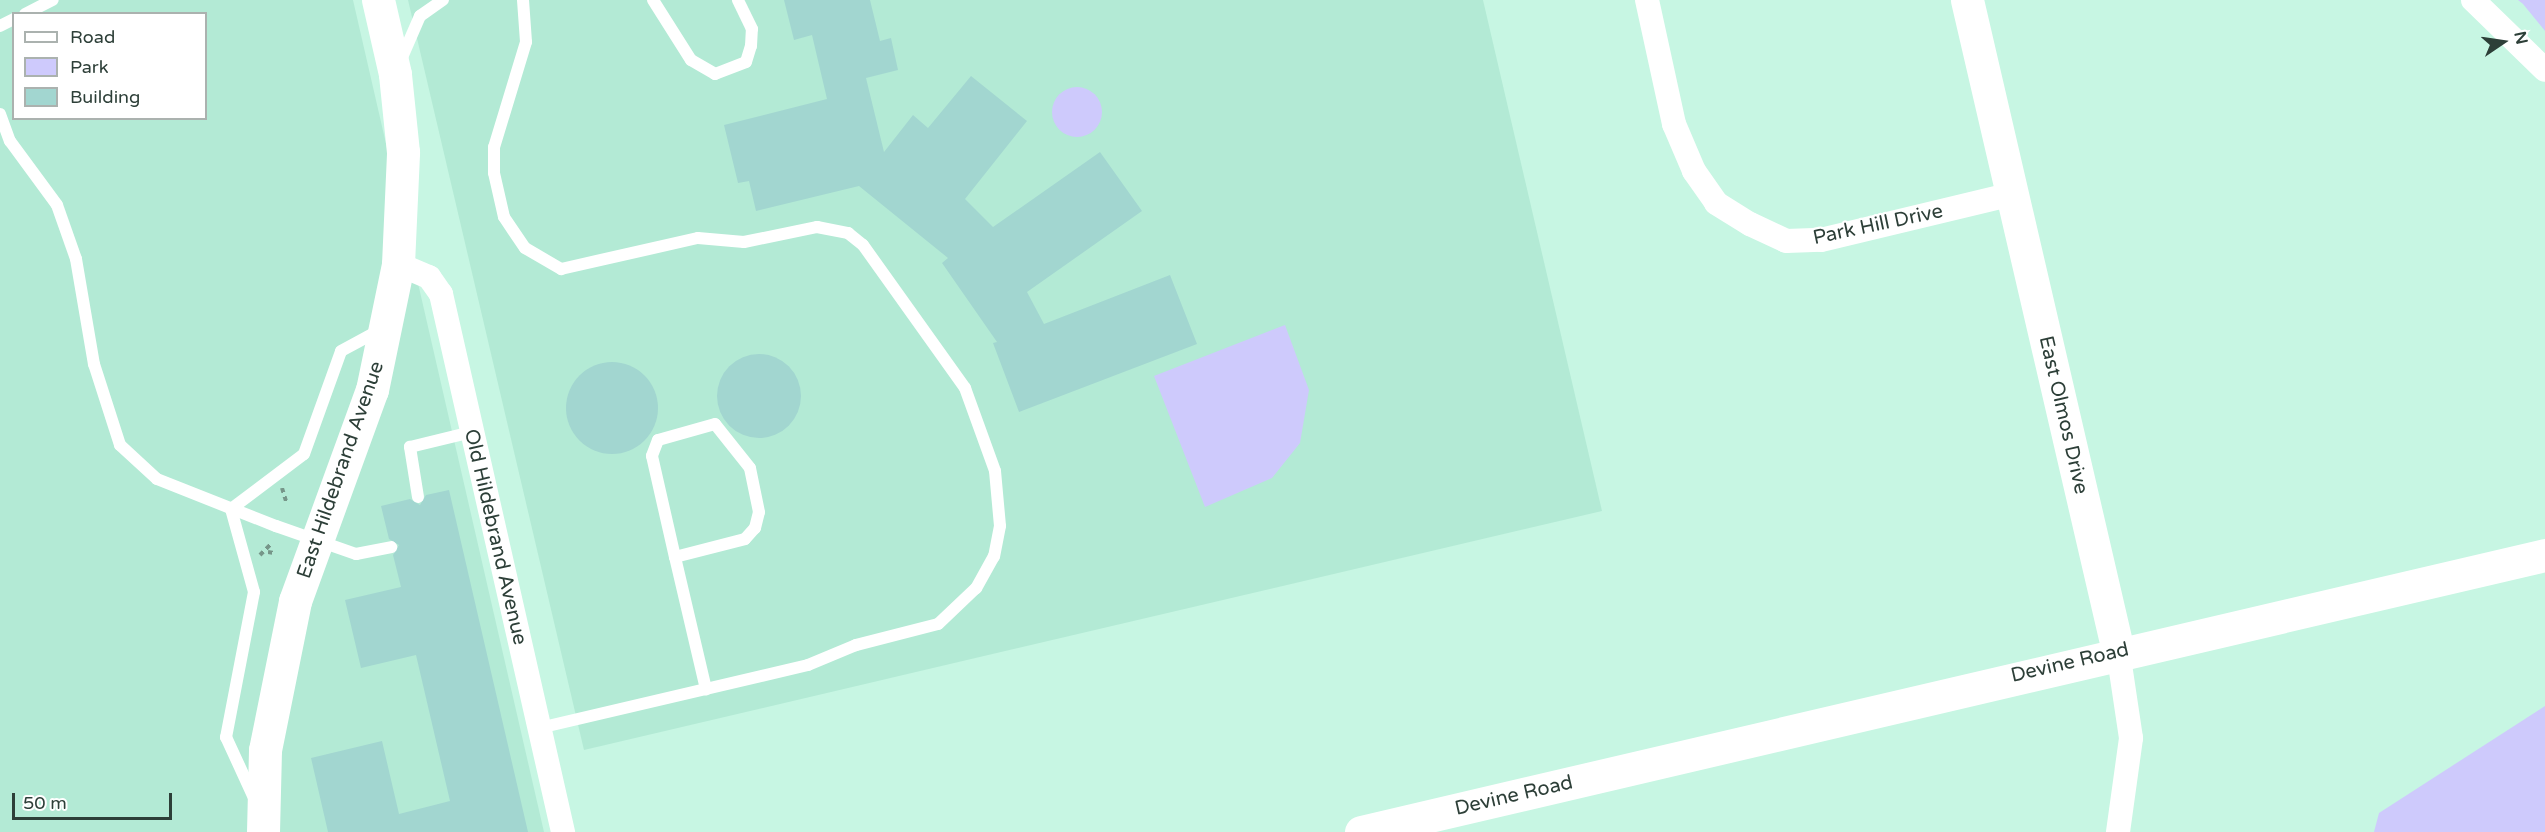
<!DOCTYPE html>
<style>
body{margin:0}
#map{position:relative;width:2545px;height:832px;overflow:hidden;background:#c7f6e3;font-family:"Varela Round",sans-serif}
div>[style]{position:absolute}
[style*='--x']{left:calc(var(--x)*1px);top:calc(var(--y)*1px);width:calc(var(--w)*1px);rotate:calc(var(--a)*1deg)}
.built>*{inset:0;background:#b3ead5}
.green>*{inset:0;background:#cecafc}
.round{border-radius:50%}
.building>*{inset:0;background:#a2d6d0}
.path>*{height:4px;margin-top:-2px;transform-origin:0;background:repeating-linear-gradient(90deg,#769689 0 4.5px,transparent 0 9px)}
.lane>*{height:12px;margin:-6px;padding:0 6px;transform-origin:6px;border-radius:6px;background:#fff}
.street>*{height:24px;margin:-12px;padding:0 12px;transform-origin:12px;border-radius:12px;background:#fff}
.secondary>*{height:33px;margin:-16.5px;padding:0 16.5px;transform-origin:16.5px;border-radius:16.5px;background:#fff}
span{translate:-50% -50%;white-space:nowrap;text-align:center;line-height:1.15;-webkit-text-stroke:4.5px #fff;paint-order:stroke}
.street-label{font-size:20px;color:#2d3f38}
.legend{position:absolute;left:12px;top:12px;width:195px;height:108px;box-sizing:border-box;background:#fff;border:2px solid #abb2af;margin:0;padding:8px 10px;list-style:none;font-size:18px;color:#2d3f38}
.legend li{display:flex;align-items:center;gap:12px;height:30px}
.legend b{width:30px;border:2px solid #abb2af}
.north{position:absolute;left:2473px;top:12px;width:60px;height:60px;-webkit-text-stroke:4px #fff;paint-order:stroke;rotate:77deg;font-size:16px;font-weight:700;line-height:24px;text-align:center;color:#2d3f38}
.north::after{content:'';display:block;margin:auto;width:21px;height:27px;background:#2d3f38;clip-path:polygon(50% 0,100% 100%,50% 72%,0 100%)}
.scale{position:absolute;left:12px;top:793px;width:160px;height:27px;box-sizing:border-box;border:3px solid #2d3f38;border-top:0;padding-left:8px;font-size:18px;line-height:21px;white-space:nowrap;color:#2d3f38;-webkit-text-stroke:4px #fff;paint-order:stroke}
</style>
<div id="map">
<div class="built">
<i style="clip-path:polygon(evenodd,0 0,353px 0,544px 832px,0 832px,0 0,14px 14px,206px 14px,206px 118px,14px 118px,14px 14px)"></i>
<i style="clip-path:polygon(408px 0,1483px 0,1602px 511px,584px 750px)"></i>
</div>
<div class="green">
<i style="clip-path:polygon(2518px 0,2545px 0,2545px 31px,2523px 4px)"></i>
<i class="round" style="left:1052px;top:87px;width:50px;height:50px"></i>
<i style="clip-path:polygon(1285px 325px,1309px 390px,1300px 443px,1272px 478px,1205px 507px,1154px 376px)"></i>
<i style="clip-path:polygon(2545px 706px,2545px 832px,2374px 832px,2379px 813px)"></i>
</div>
<div class="building">
<i style="clip-path:polygon(784px 0,870px 0,880px 41px,891px 38px,898px 70px,866px 78px,884px 152px,913px 115px,928px 128px,971px 76px,1027px 121px,965px 199px,993px 227px,1100px 152px,1142px 211px,1027px 292px,1044px 324px,1170px 275px,1197px 344px,1019px 412px,993px 343px,997px 342px,942px 263px,948px 258px,859px 186px,756px 211px,749px 181px,738px 183px,724px 125px,827px 99px,812px 35px,794px 40px)"></i>
<i class="round" style="left:717px;top:354px;width:84px;height:84px"></i>
<i class="round" style="left:566px;top:362px;width:92px;height:92px"></i>
<i style="clip-path:polygon(449px 490px,528px 832px,328px 832px,311px 758px,382px 741px,399px 814px,450px 801px,416px 655px,361px 668px,345px 600px,401px 587px,393px 555px,399px 545px,389px 539px,381px 506px,410px 499px,420px 505px,426px 495px)"></i>
</div>
<div class="path">
<i style="--x:282;--y:488;--w:14;--a:73"></i>
<i style="--x:268;--y:552;--w:6;--a:9"></i>
<i style="--x:260;--y:555;--w:16;--a:-45"></i>
</div>
<div class="lane">
<i style="--x:523;--y:0;--w:42;--a:85.9"></i>
<i style="--x:526;--y:42;--w:110;--a:106.9"></i>
<i style="--x:494;--y:147;--w:26;--a:90"></i>
<i style="--x:494;--y:173;--w:45;--a:77.2"></i>
<i style="--x:504;--y:217;--w:37;--a:56"></i>
<i style="--x:525;--y:248;--w:42;--a:30.3"></i>
<i style="--x:561;--y:269;--w:140;--a:-12.8"></i>
<i style="--x:698;--y:238;--w:46;--a:5"></i>
<i style="--x:744;--y:242;--w:75;--a:-11.6"></i>
<i style="--x:817;--y:227;--w:32;--a:11"></i>
<i style="--x:848;--y:233;--w:19;--a:39"></i>
<i style="--x:863;--y:245;--w:176;--a:54.5"></i>
<i style="--x:965;--y:388;--w:88;--a:70.1"></i>
<i style="--x:995;--y:471;--w:55;--a:84.8"></i>
<i style="--x:1000;--y:526;--w:31;--a:101"></i>
<i style="--x:994;--y:556;--w:37;--a:119"></i>
<i style="--x:976;--y:588;--w:52;--a:136.5"></i>
<i style="--x:938;--y:624;--w:85;--a:165.6"></i>
<i style="--x:856;--y:645;--w:52;--a:157.4"></i>
<i style="--x:808;--y:665;--w:276;--a:166.8"></i>
<i style="--x:653;--y:0;--w:71;--a:57.7"></i>
<i style="--x:691;--y:60;--w:28;--a:30"></i>
<i style="--x:715;--y:74;--w:33;--a:-21"></i>
<i style="--x:746;--y:62;--w:17;--a:-73"></i>
<i style="--x:751;--y:46;--w:17;--a:-87"></i>
<i style="--x:752;--y:29;--w:32;--a:-116"></i>
<i style="--x:25;--y:14;--w:31;--a:-27"></i>
<i style="--x:0;--y:26;--w:16;--a:-27"></i>
<i style="--x:400;--y:62;--w:50;--a:-66.5"></i>
<i style="--x:420;--y:16;--w:28;--a:-35"></i>
<i style="--x:0;--y:114;--w:29;--a:70"></i>
<i style="--x:10;--y:141;--w:79;--a:53.7"></i>
<i style="--x:57;--y:205;--w:57;--a:70.6"></i>
<i style="--x:76;--y:259;--w:107;--a:80.3"></i>
<i style="--x:94;--y:364;--w:85;--a:72.2"></i>
<i style="--x:120;--y:445;--w:50;--a:42.6"></i>
<i style="--x:157;--y:479;--w:128;--a:21.6"></i>
<i style="--x:276;--y:526;--w:85;--a:19.3"></i>
<i style="--x:356;--y:554;--w:36;--a:-11"></i>
<i style="--x:418;--y:497;--w:51;--a:-99.1"></i>
<i style="--x:410;--y:447;--w:64;--a:-13.6"></i>
<i style="--x:231;--y:509;--w:86;--a:74.5"></i>
<i style="--x:254;--y:592;--w:148;--a:100.9"></i>
<i style="--x:226;--y:737;--w:67;--a:65.3"></i>
<i style="--x:231;--y:509;--w:91;--a:-37"></i>
<i style="--x:304;--y:454;--w:109;--a:-70.2"></i>
<i style="--x:341;--y:351;--w:44;--a:-28.3"></i>
<i style="--x:675;--y:557;--w:72;--a:-14.4"></i>
<i style="--x:745;--y:539;--w:15;--a:-48"></i>
<i style="--x:755;--y:528;--w:16;--a:-76"></i>
<i style="--x:759;--y:512;--w:45;--a:-101.6"></i>
<i style="--x:750;--y:468;--w:56;--a:-128.5"></i>
<i style="--x:715;--y:424;--w:59;--a:164.3"></i>
<i style="--x:658;--y:440;--w:17;--a:111"></i>
<i style="--x:652;--y:456;--w:104;--a:77.2"></i>
<i style="--x:675;--y:557;--w:136;--a:76.8"></i>
</div>
<div class="street">
<i style="--x:1647;--y:0;--w:127;--a:77.7"></i>
<i style="--x:1674;--y:124;--w:51;--a:66.9"></i>
<i style="--x:1694;--y:171;--w:39;--a:55"></i>
<i style="--x:1716;--y:203;--w:40;--a:32"></i>
<i style="--x:1750;--y:224;--w:40;--a:25"></i>
<i style="--x:1786;--y:241;--w:35;--a:-2"></i>
<i style="--x:1821;--y:240;--w:196;--a:-13.5"></i>
<i style="--x:2473;--y:0;--w:100;--a:44.2"></i>
<i style="--x:398;--y:264;--w:34;--a:23"></i>
<i style="--x:429;--y:277;--w:21;--a:55"></i>
<i style="--x:441;--y:294;--w:552;--a:77.22"></i>
<i style="--x:2118;--y:832;--w:95;--a:-82.1"></i>
<i style="--x:2131;--y:738;--w:88;--a:-98.5"></i>
</div>
<div class="secondary">
<i style="--x:1967;--y:0;--w:668;--a:76.94"></i>
<i style="--x:263;--y:832;--w:82;--a:-88.6"></i>
<i style="--x:265;--y:750;--w:152;--a:-78.6"></i>
<i style="--x:295;--y:601;--w:225;--a:-70"></i>
<i style="--x:372;--y:390;--w:129;--a:-78.3"></i>
<i style="--x:398;--y:264;--w:112;--a:-87.4"></i>
<i style="--x:403;--y:152;--w:78;--a:-95.9"></i>
<i style="--x:395;--y:74;--w:76;--a:-102.9"></i>
<i style="--x:1361;--y:832;--w:1216;--a:-13.17"></i>
</div>
<div class="street-label">
<span style="left:1878px;top:225px;rotate:-12deg">Park Hill Drive</span>
<span style="left:2063px;top:415px;rotate:77deg">East Olmos Drive</span>
<span style="left:341px;top:470px;rotate:-71deg">East Hildebrand Avenue</span>
<span style="left:495px;top:537px;rotate:77deg">Old Hildebrand Avenue</span>
<span style="left:2070px;top:663px;rotate:-13deg">Devine Road</span>
<span style="left:1514px;top:796px;rotate:-13deg">Devine Road</span>
</div>
<ul class="legend">
<li><b style="height:8px;background:#fff"></b>Road</li>
<li><b style="height:16px;background:#cecafc"></b>Park</li>
<li><b style="height:16px;background:#a2d6d0"></b>Building</li>
</ul>
<div class="north">N</div>
<div class="scale">50 m</div>
</div>
